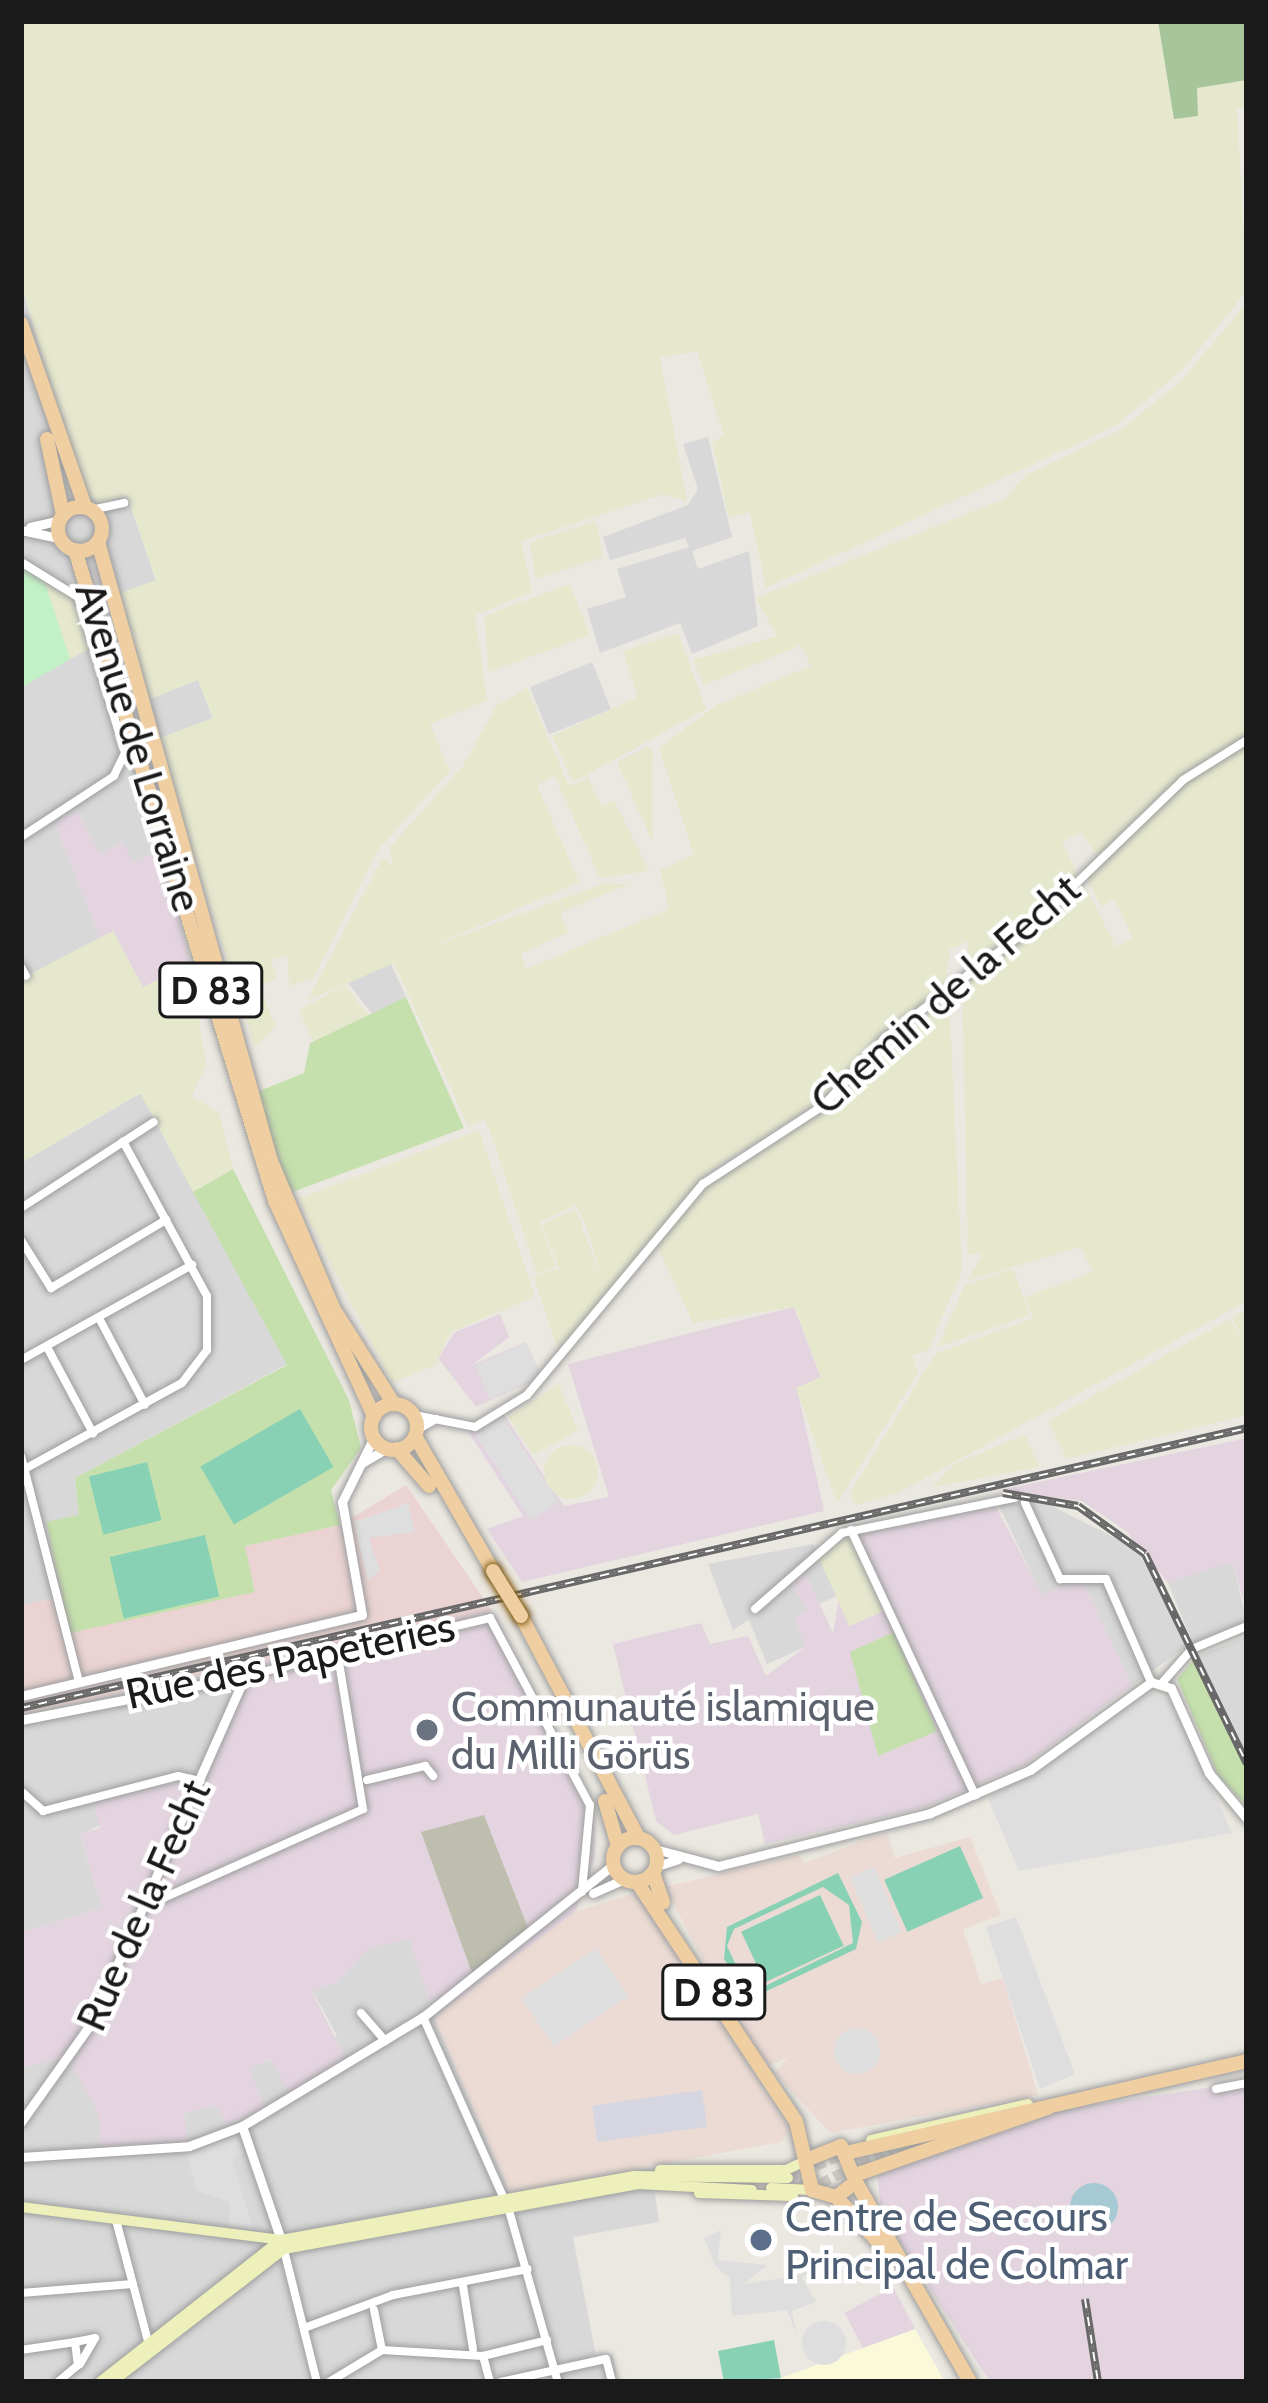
<!DOCTYPE html>
<meta charset="utf-8">
<style>
body{margin:0}
#map{position:relative;width:1268px;height:2403px;overflow:hidden;background:#ebe8e1;font-family:Cabin,sans-serif}
div>[style]{position:absolute}
[style*='--x']{left:calc(var(--x)*1px);top:calc(var(--y)*1px);width:calc(var(--w)*1px);rotate:calc(var(--a)*1deg)}
.residential>*{inset:0;background:#d8d8d8;transform-origin:0 0}
.commercial>*{inset:0;background:#ead3d2}
.industrial>*{inset:0;background:#e3d4e0;transform-origin:0 0}
.education>*{inset:0;background:#fafadb}
.military>*{inset:0;background:#ecdbd5}
.construction>*{inset:0;background:#bebeae}
.farmland>*{inset:0;background:#e6e8ce;transform-origin:0 0}
.round{border-radius:50%}
.grass>*{inset:0;background:#c5e0ac}
.forest>*{inset:0;background:#a7c59a}
.park>*{inset:0;background:#c2f1c6}
.pitch>*{inset:0;background:#88d1b5;transform-origin:0 0}
.parking>*{inset:0;background:#dedede;transform-origin:0 0}
.plaza>*{inset:0;background:#d6d6e0;transform-origin:0 0}
.water>*{inset:0;background:#a6c9d4}
.secondary-tunnel>*{height:10px;margin-top:-5px;transform-origin:0;background:repeating-linear-gradient(90deg,#ccc9c3 0 10px,transparent 0 15px)}
.roads{filter:drop-shadow(0 0 3px #9e9e9e) drop-shadow(0 0 3px #9e9e9e)}
.minor>*{height:8px;margin:-4px;padding:0 4px;transform-origin:4px;border-radius:4px;background:#fff}
.tertiary>*{height:9px;margin:-4.5px;padding:0 4.5px;transform-origin:4.5px;border-radius:4.5px;background:#fff}
.secondary>*{height:10px;margin:-5px;padding:0 5px;transform-origin:5px;border-radius:5px;background:#edf0ba}
.primary>*{height:14px;margin:-7px;padding:0 7px;transform-origin:7px;border-radius:7px;background:#efcea2}
.primary>.ring{margin:-7px;padding:0;box-sizing:content-box;background:none;border:14px solid #efcea2;border-radius:50%}
.rail>*{height:8px;margin-top:-4px;transform-origin:0;background:repeating-linear-gradient(90deg,#fff 0 9px,#686868 0 18px);box-sizing:border-box;border-block:3px solid #686868}
.bridges{filter:drop-shadow(0 0 3px #805b11) drop-shadow(0 0 3px #805b11)}
.primary-bridge>*{height:14px;margin:-7px;padding:0 7px;transform-origin:7px;border-radius:7px;background:#efcea2}
.dots>*{width:33px;height:33px;translate:-50% -50%;box-sizing:border-box;border:6px solid #fff;border-radius:50%}
span{translate:-50% -50%;white-space:nowrap;text-align:center;line-height:1.15;-webkit-text-stroke:9px #fff;paint-order:stroke}
.shield-label span{padding:3px 9px;background:#fff;border:3px solid;border-radius:9px;-webkit-text-stroke-width:0}
.shield-label{font-size:39px;color:#1a1a1a;font-weight:700}
.street-label{font-size:42px;color:#1a1a1a}
.worship-label{font-size:42px;color:#5b616d}
.left{translate:0 -50%;text-align:left}
.service-label{font-size:42px;color:#4e5e75}
.frame{position:absolute;inset:0;border:24px solid #1a1a1a;pointer-events:none}
</style>
<div id="map">
<div class="residential">
<i style="clip-path:polygon(21px 284px,82px 490px,127px 495px,156px 581px,146px 700px,198px 680px,213px 719px,158px 739px,188px 827px,159px 851px,133px 862px,123px 842px,100px 854px,76px 810px,55px 824px,100px 938px,21px 979px)"></i>
<i style="clip-path:polygon(708px 437px,732px 537px,692px 551px,698px 569px,749px 551px,758px 626px,692px 654px,680px 623px,600px 653px,587px 609px,626px 597px,617px 569px,689px 547px,685px 538px,610px 560px,603px 537px,688px 505px,698px 489px,683px 444px)"></i>
<i style="left:592px;top:662px;width:51px;height:67px;rotate:68deg"></i>
<i style="clip-path:polygon(390px 962px,406px 997px,372px 1014px,348px 983px)"></i>
<i style="clip-path:polygon(141px 1093px,287px 1364px,75px 1478px,79px 1515px,47px 1523px,62px 1596px,21px 1606px,21px 1163px)"></i>
<i style="clip-path:polygon(1040px 1500px,1137px 1549px,1187px 1646px,1132px 1685px,1082px 1580px,1042px 1595px,997px 1502px)"></i>
<i style="clip-path:polygon(813px 1544px,837px 1596px,819px 1604px,805px 1572px,792px 1584px,808px 1610px,805px 1647px,767px 1664px,749px 1620px,733px 1630px,708px 1564px)"></i>
<i style="clip-path:polygon(1232px 1561px,1247px 1621px,1193px 1643px,1168px 1583px)"></i>
<i style="clip-path:polygon(1247px 1636px,1247px 1761px,1197px 1656px)"></i>
<i style="clip-path:polygon(247px 1664px,198px 1776px,80px 1835px,102px 1908px,21px 1932px,21px 1715px)"></i>
<i style="clip-path:polygon(410px 1940px,510px 2192px,651px 2167px,659px 2222px,573px 2237px,596px 2356px,613px 2354px,618px 2382px,21px 2382px,21px 2068px,68px 2056px,98px 2113px,187px 2143px,184px 2113px,216px 2106px,249px 2068px,337px 2036px,312px 1990px,336px 1983px,371px 1946px)"></i>
</div>
<div class="commercial">
<i style="clip-path:polygon(406px 1485px,492px 1611px,21px 1715px,21px 1606px,62px 1596px,70px 1632px,255px 1590px,244px 1546px,340px 1525px)"></i>
</div>
<div class="industrial">
<i style="clip-path:polygon(76px 810px,100px 854px,123px 842px,134px 862px,159px 851px,191px 963px,143px 988px,113px 932px,100px 938px,55px 824px)"></i>
<i style="clip-path:polygon(794px 1307px,821px 1378px,797px 1388px,824px 1511px,522px 1582px,487px 1529px,523px 1516px,466px 1428px,501px 1410px,564px 1506px,609px 1497px,568px 1364px)"></i>
<i style="clip-path:polygon(500px 1314px,509px 1337px,472px 1365px,526px 1342px,542px 1377px,476px 1407px,438px 1358px,455px 1332px)"></i>
<i style="clip-path:polygon(1247px 1438px,1247px 1613px,1232px 1562px,1168px 1583px,1126px 1531px,1082px 1501px,1000px 1490px)"></i>
<i style="clip-path:polygon(994px 1503px,1042px 1594px,1082px 1580px,1132px 1685px,1026px 1764px,922px 1808px,765px 1844px,758px 1814px,674px 1835px,656px 1821px,613px 1644px,701px 1623px,710px 1644px,748px 1636px,766px 1676px,805px 1647px,794px 1617px,808px 1610px,791px 1584px,805px 1572px,833px 1633px,850px 1534px)"></i>
<i style="clip-path:polygon(492px 1611px,594px 1805px,595px 1857px,575px 1912px,434px 2018px,410px 1940px,371px 1947px,336px 1983px,312px 1991px,346px 2060px,289px 2093px,271px 2059px,250px 2069px,265px 2108px,227px 2125px,216px 2106px,184px 2113px,188px 2144px,101px 2149px,98px 2113px,68px 2057px,21px 2068px,21px 1932px,102px 1908px,80px 1834px,100px 1828px,93px 1802px,197px 1776px,247px 1664px)"></i>
<i style="clip-path:polygon(1247px 2082px,1247px 2382px,990px 2382px,881px 2213px,877px 2170px,1052px 2111px)"></i>
<i style="left:893px;top:2287px;width:47px;height:55px;rotate:62deg"></i>
</div>
<div class="education">
<i style="clip-path:polygon(915px 2329px,945px 2382px,770px 2382px)"></i>
</div>
<div class="military">
<i style="clip-path:polygon(887px 1832px,895px 1858px,970px 1837px,1001px 1915px,963px 1929px,981px 1984px,1003px 1978px,1038px 2095px,830px 2133px,775px 2073px,787px 2058px,769px 2065px,737px 2026px,665px 1887px,799px 1855px,804px 1863px)"></i>
<i style="clip-path:polygon(636px 1893px,791px 2131px,781px 2142px,510px 2192px,434px 2018px,575px 1912px)"></i>
</div>
<div class="construction">
<i style="clip-path:polygon(484px 1815px,528px 1928px,472px 1973px,421px 1832px)"></i>
</div>
<div class="farmland">
<i style="clip-path:polygon(21px 21px,1158px 21px,1174px 119px,1196px 88px,1247px 80px,1247px 107px,1237px 109px,1247px 291px,1182px 370px,1115px 426px,766px 588px,750px 512px,729px 518px,712px 442px,724px 436px,697px 351px,660px 358px,687px 502px,664px 494px,521px 541px,532px 592px,475px 615px,487px 700px,430px 724px,450px 771px,379px 848px,313px 978px,289px 986px,288px 955px,271px 960px,277px 978px,259px 986px,276px 1027px,255px 1047px,157px 739px,213px 718px,198px 680px,145px 701px,112px 596px,156px 580px,127px 496px,100px 503px,82px 490px,21px 283px)"></i>
<i style="clip-path:polygon(1247px 303px,1247px 736px,1189px 770px,1098px 855px,1081px 833px,1062px 842px,1078px 876px,964px 969px,969px 941px,950px 949px,945px 984px,829px 1095px,709px 1171px,560px 1358px,534px 1277px,559px 1268px,542px 1224px,576px 1209px,601px 1279px,589px 1234px,577px 1205px,539px 1222px,556px 1266px,537px 1274px,490px 1131px,484px 1120px,468px 1126px,393px 961px,605px 883px,629px 884px,560px 913px,568px 933px,521px 953px,526px 969px,669px 909px,660px 870px,694px 855px,659px 748px,717px 705px,811px 666px,801px 645px,704px 685px,693px 660px,777px 636px,756px 598px,1006px 498px,1026px 475px,1119px 431px,1180px 382px)"></i>
<i style="clip-path:polygon(596px 521px,603px 557px,536px 579px,530px 542px)"></i>
<i style="clip-path:polygon(41px 580px,70px 592px,89px 649px,70px 659px)"></i>
<i style="clip-path:polygon(570px 584px,590px 635px,489px 672px,484px 616px)"></i>
<i style="clip-path:polygon(678px 633px,706px 709px,573px 782px,552px 736px,638px 697px,623px 651px)"></i>
<i style="clip-path:polygon(527px 688px,569px 786px,588px 778px,601px 806px,614px 800px,649px 871px,600px 878px,555px 776px,537px 785px,579px 882px,307px 1001px,383px 857px,393px 867px,390px 847px,463px 766px,496px 706px)"></i>
<i style="clip-path:polygon(1247px 745px,1247px 1301px,898px 1493px,856px 1505px,850px 1493px,935px 1354px,1033px 1318px,1025px 1297px,1093px 1272px,1080px 1247px,967px 1281px,983px 1252px,968px 1255px,962px 980px,1025px 939px,1082px 881px,1116px 947px,1133px 938px,1114px 899px,1101px 906px,1086px 877px,1191px 779px)"></i>
<i style="clip-path:polygon(649px 746px,653px 753px,652px 841px,617px 762px)"></i>
<i style="clip-path:polygon(113px 931px,143px 987px,191px 963px,206px 1065px,192px 1096px,219px 1113px,233px 1169px,193px 1192px,140px 1093px,21px 1163px,21px 979px)"></i>
<i style="clip-path:polygon(345px 985px,368px 1015px,313px 1041px,299px 1010px)"></i>
<i style="clip-path:polygon(949px 995px,962px 1271px,928px 1350px,912px 1356px,918px 1373px,837px 1503px,796px 1388px,821px 1377px,795px 1307px,693px 1323px,657px 1245px,713px 1181px,819px 1115px)"></i>
<i style="clip-path:polygon(479px 1130px,535px 1297px,450px 1332px,436px 1365px,392px 1383px,298px 1199px)"></i>
<i style="clip-path:polygon(1013px 1269px,1030px 1315px,938px 1347px,964px 1286px)"></i>
<i style="clip-path:polygon(1247px 1308px,1247px 1415px,1067px 1459px,1048px 1421px,1230px 1319px,1243px 1340px,1232px 1317px)"></i>
<i style="clip-path:polygon(559px 1384px,578px 1431px,533px 1455px,508px 1417px)"></i>
<i style="clip-path:polygon(1025px 1435px,1039px 1467px,932px 1487px,954px 1464px)"></i>
<i class="round" style="left:544px;top:1445px;width:54px;height:54px"></i>
<i style="left:850px;top:1534px;width:84px;height:38px;rotate:66deg"></i>
</div>
<div class="grass">
<i style="clip-path:polygon(406px 997px,464px 1128px,290px 1193px,257px 1092px,304px 1073px,310px 1043px)"></i>
<i style="clip-path:polygon(233px 1169px,349px 1400px,361px 1448px,331px 1490px,340px 1525px,245px 1546px,255px 1592px,70px 1633px,46px 1522px,79px 1515px,75px 1478px,287px 1365px,193px 1192px)"></i>
<i style="clip-path:polygon(894px 1632px,937px 1731px,878px 1756px,850px 1652px)"></i>
<i style="clip-path:polygon(1197px 1656px,1247px 1761px,1247px 1807px,1218px 1775px,1177px 1679px)"></i>
</div>
<div class="forest">
<i style="clip-path:polygon(1158px 21px,1247px 21px,1247px 80px,1197px 88px,1198px 116px,1174px 119px)"></i>
</div>
<div class="park">
<i style="clip-path:polygon(21px 566px,43px 577px,70px 659px,21px 688px)"></i>
</div>
<div class="pitch">
<i style="left:300px;top:1409px;width:67px;height:115px;rotate:60deg"></i>
<i style="left:147px;top:1462px;width:60px;height:60px;rotate:76deg"></i>
<i style="left:205px;top:1535px;width:63px;height:98px;rotate:77deg"></i>
<i style="left:960px;top:1846px;width:57px;height:83px;rotate:66deg"></i>
<i style="clip-path:polygon(evenodd,838px 1873px,862px 1922px,856px 1949px,752px 1998px,724px 1959px,727px 1927px,838px 1873px,823px 1887px,849px 1905px,853px 1943px,761px 1988px,744px 1982px,727px 1946px,734px 1929px,823px 1887px)"></i>
<i style="left:820px;top:1895px;width:56px;height:87px;rotate:65deg"></i>
<i style="clip-path:polygon(774px 2340px,781px 2378px,724px 2382px,718px 2351px)"></i>
</div>
<div class="parking">
<i style="left:526px;top:1343px;width:37px;height:56px;rotate:66deg"></i>
<i style="left:503px;top:1417px;width:102px;height:33px;rotate:57deg"></i>
<i style="clip-path:polygon(408px 1503px,415px 1532px,369px 1538px,380px 1571px,368px 1581px,354px 1522px)"></i>
<i style="clip-path:polygon(1145px 1692px,1172px 1699px,1232px 1833px,1019px 1871px,988px 1799px)"></i>
<i style="left:874px;top:1867px;width:71px;height:26px;rotate:67deg"></i>
<i style="clip-path:polygon(1016px 1917px,1075px 2074px,1040px 2089px,986px 1927px)"></i>
<i style="left:596px;top:1948px;width:58px;height:90px;rotate:56deg"></i>
<i class="round" style="left:834px;top:2028px;width:46px;height:46px"></i>
<i style="clip-path:polygon(238px 2135px,245px 2152px,232px 2159px,253px 2229px,229px 2226px,230px 2202px,197px 2191px,186px 2153px)"></i>
<i style="clip-path:polygon(721px 2230px,718px 2260px,767px 2265px,744px 2284px,783px 2278px,786px 2264px,789px 2277px,802px 2274px,829px 2254px,802px 2278px,816px 2302px,792px 2311px,797px 2337px,787px 2310px,732px 2316px,730px 2278px,716px 2267px,704px 2238px)"></i>
<i class="round" style="left:802px;top:2321px;width:44px;height:44px"></i>
</div>
<div class="plaza">
<i style="left:702px;top:2090px;width:37px;height:111px;rotate:82deg"></i>
</div>
<div class="water">
<i class="round" style="left:1070px;top:2183px;width:48px;height:48px"></i>
</div>
<div class="secondary-tunnel">
<i style="--x:788;--y:2178;--w:64;--a:-23"></i>
<i style="--x:807;--y:2190;--w:94;--a:-25.8"></i>
</div>
<div class="roads">
<div class="minor">
<i style="--x:91;--y:510;--w:34;--a:-12"></i>
<i style="--x:21;--y:562;--w:67;--a:31.6"></i>
<i style="--x:78;--y:597;--w:163;--a:73.2"></i>
<i style="--x:125;--y:753;--w:25;--a:116"></i>
<i style="--x:114;--y:776;--w:111;--a:146.7"></i>
<i style="--x:21;--y:967;--w:10;--a:61"></i>
<i style="--x:21;--y:1208;--w:158;--a:-32.9"></i>
<i style="--x:21;--y:1240;--w:57;--a:58"></i>
<i style="--x:51;--y:1288;--w:134;--a:-30.6"></i>
<i style="--x:99;--y:1318;--w:98;--a:62.1"></i>
<i style="--x:47;--y:1347;--w:98;--a:61.9"></i>
<i style="--x:21;--y:1360;--w:196;--a:-29.1"></i>
<i style="--x:414;--y:1415;--w:62;--a:11.1"></i>
<i style="--x:475;--y:1427;--w:61;--a:-31.6"></i>
<i style="--x:527;--y:1395;--w:275;--a:-50.2"></i>
<i style="--x:703;--y:1184;--w:145;--a:-33.1"></i>
<i style="--x:824;--y:1105;--w:91;--a:-47.7"></i>
<i style="--x:885;--y:1038;--w:183;--a:-37.2"></i>
<i style="--x:1031;--y:927;--w:211;--a:-44"></i>
<i style="--x:1183;--y:780;--w:75;--a:-32"></i>
<i style="--x:417;--y:1430;--w:22;--a:-30"></i>
<i style="--x:21;--y:1456;--w:233;--a:75.6"></i>
<i style="--x:21;--y:1471;--w:183;--a:-28.7"></i>
<i style="--x:182;--y:1383;--w:41;--a:-52.9"></i>
<i style="--x:207;--y:1350;--w:54;--a:-90"></i>
<i style="--x:207;--y:1296;--w:176;--a:-118.5"></i>
<i style="--x:1025;--y:1503;--w:84;--a:65.3"></i>
<i style="--x:1060;--y:1579;--w:46;--a:0"></i>
<i style="--x:1106;--y:1579;--w:112;--a:66.4"></i>
<i style="--x:851;--y:1530;--w:293;--a:64.9"></i>
<i style="--x:755;--y:1609;--w:116;--a:-41.1"></i>
<i style="--x:842;--y:1533;--w:176;--a:-11.5"></i>
<i style="--x:245;--y:1676;--w:252;--a:-13.3"></i>
<i style="--x:490;--y:1618;--w:212;--a:61.9"></i>
<i style="--x:590;--y:1805;--w:87;--a:95.3"></i>
<i style="--x:1162;--y:1683;--w:45;--a:-48.6"></i>
<i style="--x:1192;--y:1649;--w:60;--a:-22.7"></i>
<i style="--x:367;--y:1780;--w:60;--a:-13.6"></i>
<i style="--x:425;--y:1766;--w:13;--a:51"></i>
<i style="--x:21;--y:1791;--w:30;--a:42"></i>
<i style="--x:43;--y:1811;--w:139;--a:-14.5"></i>
<i style="--x:178;--y:1776;--w:23;--a:13"></i>
<i style="--x:150;--y:1904;--w:233;--a:-24"></i>
<i style="--x:363;--y:1809;--w:161;--a:-99.3"></i>
<i style="--x:361;--y:2013;--w:37;--a:49"></i>
<i style="--x:423;--y:2017;--w:199;--a:66"></i>
<i style="--x:1216;--y:2089;--w:32;--a:-11"></i>
<i style="--x:508;--y:2207;--w:182;--a:74.1"></i>
<i style="--x:116;--y:2220;--w:125;--a:75.2"></i>
<i style="--x:284;--y:2250;--w:136;--a:76"></i>
<i style="--x:463;--y:2286;--w:64;--a:81"></i>
<i style="--x:21;--y:2293;--w:112;--a:-4.6"></i>
<i style="--x:374;--y:2310;--w:41;--a:78.7"></i>
<i style="--x:304;--y:2328;--w:95;--a:-20.3"></i>
<i style="--x:393;--y:2295;--w:137;--a:-10.9"></i>
<i style="--x:75;--y:2342;--w:20;--a:-11"></i>
<i style="--x:95;--y:2338;--w:30;--a:120"></i>
<i style="--x:21;--y:2350;--w:55;--a:-8.4"></i>
<i style="--x:75;--y:2342;--w:23;--a:83"></i>
<i style="--x:78;--y:2365;--w:26;--a:140"></i>
<i style="--x:329;--y:2382;--w:62;--a:-31.1"></i>
<i style="--x:382;--y:2350;--w:101;--a:3.4"></i>
<i style="--x:490;--y:2382;--w:27;--a:-105"></i>
<i style="--x:483;--y:2356;--w:66;--a:-14"></i>
<i style="--x:501;--y:2382;--w:107;--a:-12.4"></i>
<i style="--x:606;--y:2359;--w:24;--a:75"></i>
</div>
<div class="tertiary">
<i style="--x:30;--y:527;--w:31;--a:-13"></i>
<i style="--x:21;--y:530;--w:40;--a:12"></i>
<i style="--x:362;--y:1463;--w:29;--a:-31"></i>
<i style="--x:21;--y:1696;--w:350;--a:-13.4"></i>
<i style="--x:362;--y:1615;--w:115;--a:-100"></i>
<i style="--x:342;--y:1502;--w:72;--a:-63.8"></i>
<i style="--x:21;--y:1720;--w:228;--a:-11.1"></i>
<i style="--x:245;--y:1676;--w:378;--a:113.9"></i>
<i style="--x:92;--y:2022;--w:123;--a:125.4"></i>
<i style="--x:655;--y:1849;--w:65;--a:15.1"></i>
<i style="--x:718;--y:1866;--w:219;--a:-14"></i>
<i style="--x:930;--y:1813;--w:109;--a:-23.3"></i>
<i style="--x:1030;--y:1770;--w:150;--a:-36"></i>
<i style="--x:1151;--y:1682;--w:21;--a:17"></i>
<i style="--x:1171;--y:1688;--w:93;--a:65.9"></i>
<i style="--x:1209;--y:1773;--w:60;--a:50.4"></i>
<i style="--x:657;--y:1866;--w:22;--a:-18"></i>
<i style="--x:593;--y:1893;--w:34;--a:-24"></i>
<i style="--x:242;--y:2126;--w:120;--a:71.1"></i>
<i style="--x:21;--y:2157;--w:168;--a:-3.7"></i>
<i style="--x:189;--y:2146;--w:57;--a:-20.7"></i>
<i style="--x:242;--y:2126;--w:211;--a:-31.1"></i>
<i style="--x:423;--y:2017;--w:243;--a:-38.7"></i>
</div>
<div class="secondary">
<i style="--x:871;--y:2140;--w:161;--a:-12.9"></i>
<i style="--x:660;--y:2170;--w:126;--a:0"></i>
<i style="--x:786;--y:2170;--w:23;--a:-25"></i>
<i style="--x:771;--y:2188;--w:41;--a:2.8"></i>
<i style="--x:699;--y:2193;--w:94;--a:1.8"></i>
<i style="--x:21;--y:2207;--w:262;--a:7.2"></i>
<i style="--x:281;--y:2240;--w:359;--a:-10.3"></i>
<i style="--x:634;--y:2176;--w:154;--a:0.7"></i>
<i style="--x:100;--y:2382;--w:226;--a:-38.2"></i>
<i style="--x:112;--y:2382;--w:217;--a:-37.7"></i>
<i style="--x:284;--y:2249;--w:360;--a:-10.4"></i>
<i style="--x:638;--y:2184;--w:114;--a:3"></i>
</div>
<div class="primary">
<i style="--x:21;--y:323;--w:195;--a:70.8"></i>
<i style="--x:47;--y:439;--w:78;--a:78.1"></i>
<i class="ring" style="left:58px;top:507px;width:30px;height:30px"></i>
<i style="--x:98;--y:542;--w:643;--a:74.39"></i>
<i style="--x:271;--y:1161;--w:160;--a:67.1"></i>
<i style="--x:333;--y:1308;--w:114;--a:57.6"></i>
<i style="--x:75;--y:550;--w:681;--a:72.92"></i>
<i style="--x:275;--y:1201;--w:237;--a:65.3"></i>
<i class="ring" style="left:371px;top:1404px;width:32px;height:32px"></i>
<i style="--x:415;--y:1436;--w:156;--a:60"></i>
<i style="--x:397;--y:1449;--w:49;--a:49.1"></i>
<i style="--x:521;--y:1616;--w:250;--a:62.1"></i>
<i style="--x:605;--y:1801;--w:47;--a:73.9"></i>
<i class="ring" style="left:613px;top:1838px;width:30px;height:30px"></i>
<i style="--x:653;--y:1873;--w:31;--a:71"></i>
<i style="--x:637;--y:1882;--w:287;--a:56.4"></i>
<i style="--x:796;--y:2121;--w:71;--a:76.9"></i>
<i style="--x:812;--y:2190;--w:25;--a:16"></i>
<i style="--x:836;--y:2197;--w:25;--a:-37"></i>
<i style="--x:856;--y:2182;--w:39;--a:-113"></i>
<i style="--x:841;--y:2146;--w:35;--a:158"></i>
<i style="--x:850;--y:2152;--w:407;--a:-12.9"></i>
<i style="--x:858;--y:2174;--w:201;--a:-19.2"></i>
<i style="--x:856;--y:2182;--w:230;--a:60.3"></i>
<i style="--x:836;--y:2197;--w:71;--a:46.7"></i>
</div>
</div>
<div class="rail">
<i style="--x:1003;--y:1493;--w:76;--a:9.8"></i>
<i style="--x:1078;--y:1506;--w:82;--a:35.6"></i>
<i style="--x:1145;--y:1554;--w:233;--a:64.1"></i>
<i style="--x:21;--y:1708;--w:1258;--a:-12.86"></i>
<i style="--x:1085;--y:2299;--w:84;--a:81.1"></i>
</div>
<div class="bridges">
<div class="primary-bridge">
<i style="--x:493;--y:1571;--w:53;--a:58.1"></i>
</div>
</div>
<div class="dots">
<i style="left:427px;top:1730px;background:#6b7280"></i>
<i style="left:761px;top:2240px;background:#5c6f8a"></i>
</div>
<div class="shield-label">
<span style="left:211px;top:990px">D 83</span>
<span style="left:714px;top:1992px">D 83</span>
</div>
<div class="street-label">
<span style="left:139px;top:747px;rotate:73deg">Avenue de Lorraine</span>
<span style="left:945px;top:994px;rotate:-41deg">Chemin de la Fecht</span>
<span style="left:290px;top:1660px;rotate:-12deg">Rue des Papeteries</span>
<span style="left:143px;top:1905px;rotate:-66deg">Rue de la Fecht</span>
</div>
<div class="worship-label">
<span class="left" style="left:451px;top:1730px">Communauté islamique<br>du Milli Görüs</span>
</div>
<div class="service-label">
<span class="left" style="left:785px;top:2240px">Centre de Secours<br>Principal de Colmar</span>
</div>
<div class="frame"></div>
</div>
